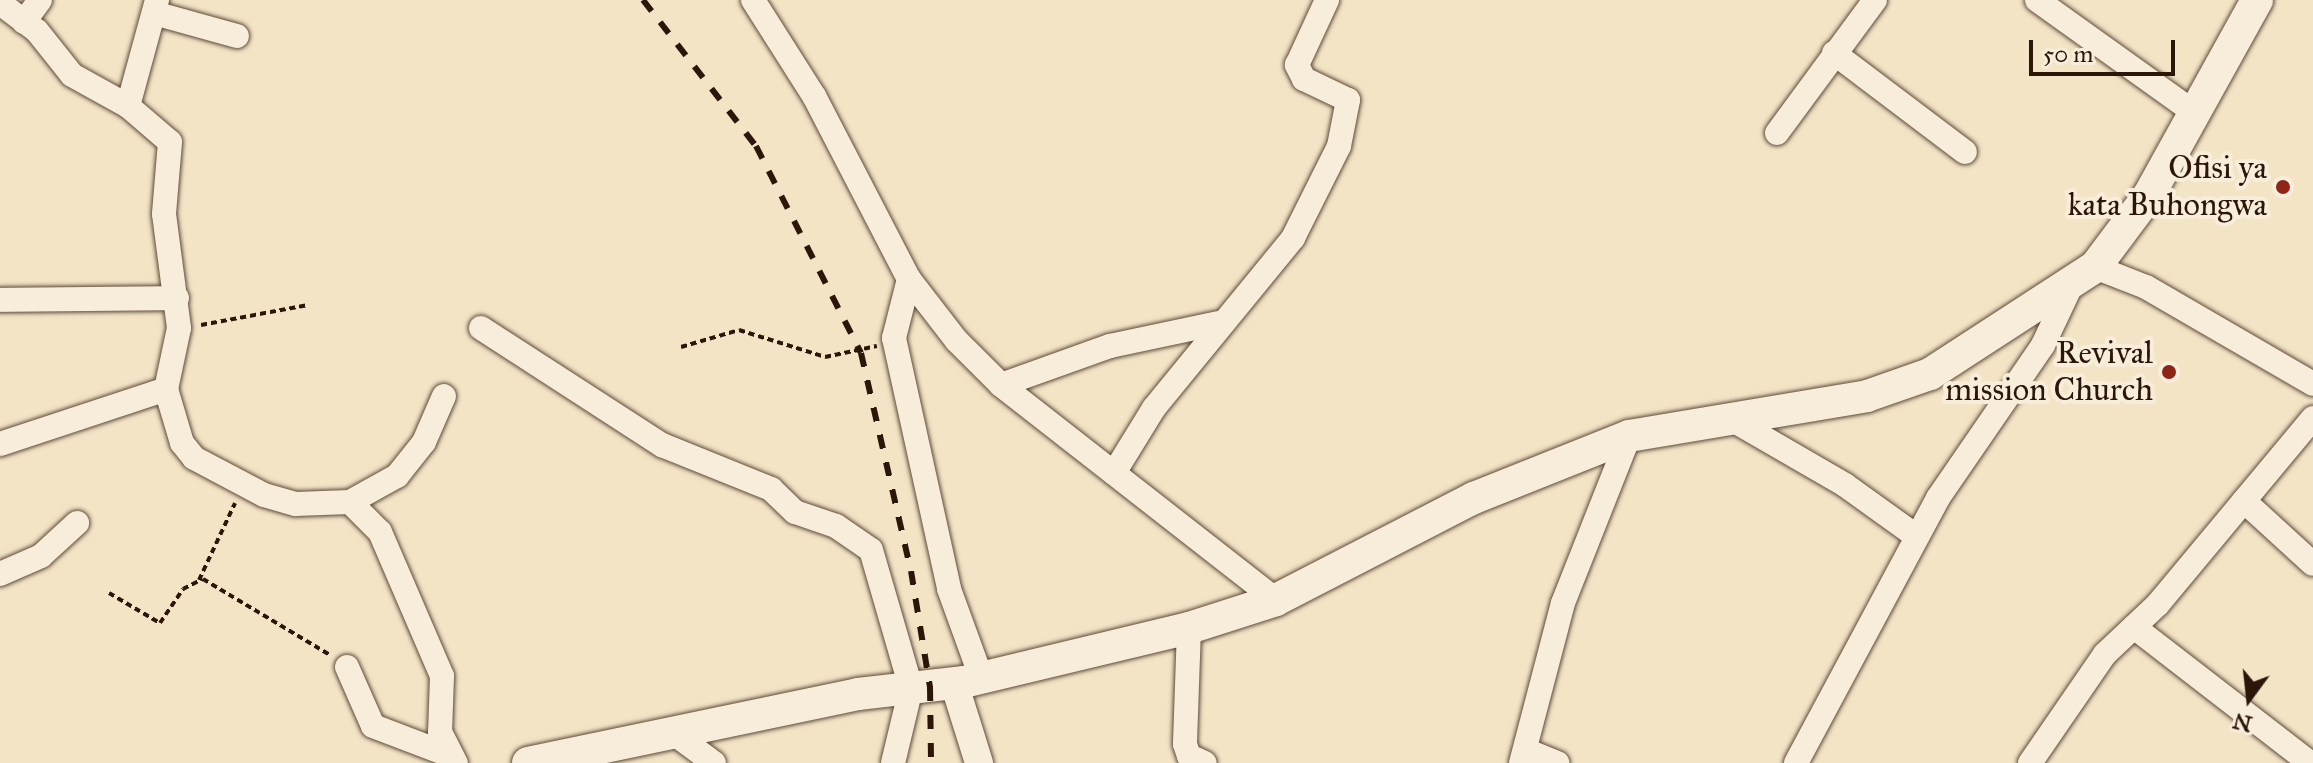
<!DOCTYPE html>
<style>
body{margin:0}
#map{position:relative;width:2313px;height:763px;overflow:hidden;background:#f3e4c6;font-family:"IM FELL Great Primer",serif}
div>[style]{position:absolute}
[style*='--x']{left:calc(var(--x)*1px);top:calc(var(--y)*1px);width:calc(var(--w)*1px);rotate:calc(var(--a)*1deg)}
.path>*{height:4px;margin-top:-2px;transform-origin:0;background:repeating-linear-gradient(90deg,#2c160a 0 6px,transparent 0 10px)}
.roads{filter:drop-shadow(0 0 2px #5e4a39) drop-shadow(0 0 2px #5e4a39)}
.minor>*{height:24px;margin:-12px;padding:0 12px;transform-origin:12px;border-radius:12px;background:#f7edda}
.tertiary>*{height:28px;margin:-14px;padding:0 14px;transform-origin:14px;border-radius:14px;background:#f7edda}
.secondary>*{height:32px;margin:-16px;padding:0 16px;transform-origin:16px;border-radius:16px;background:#f7edda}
.rail>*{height:6px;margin-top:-3px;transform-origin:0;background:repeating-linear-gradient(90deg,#2c160a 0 14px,transparent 0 28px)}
.dots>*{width:22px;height:22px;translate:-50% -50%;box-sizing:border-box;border:4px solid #f7edda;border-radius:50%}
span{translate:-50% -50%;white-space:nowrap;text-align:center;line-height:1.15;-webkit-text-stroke:8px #f7edda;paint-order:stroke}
.poi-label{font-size:32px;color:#2c160a}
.right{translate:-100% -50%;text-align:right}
.north{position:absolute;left:2209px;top:659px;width:80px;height:80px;-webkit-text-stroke:6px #f7edda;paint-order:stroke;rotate:195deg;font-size:22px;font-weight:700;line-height:32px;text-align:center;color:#2c160a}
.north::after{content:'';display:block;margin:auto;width:28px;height:36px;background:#2c160a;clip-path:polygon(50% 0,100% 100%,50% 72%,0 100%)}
.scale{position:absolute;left:2029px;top:40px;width:146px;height:36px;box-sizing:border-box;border:4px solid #2c160a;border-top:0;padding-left:10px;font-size:24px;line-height:28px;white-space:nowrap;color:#2c160a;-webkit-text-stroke:6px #f7edda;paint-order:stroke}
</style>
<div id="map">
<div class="path">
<i style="--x:201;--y:325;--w:109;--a:-10.6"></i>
<i style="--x:681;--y:347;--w:60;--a:-16.3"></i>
<i style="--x:739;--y:330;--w:90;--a:17.4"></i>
<i style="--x:825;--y:357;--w:53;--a:-11.9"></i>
<i style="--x:199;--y:580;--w:85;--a:-64.9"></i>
<i style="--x:109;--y:593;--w:59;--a:30.5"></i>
<i style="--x:160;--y:623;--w:41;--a:-55.9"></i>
<i style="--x:183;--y:589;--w:22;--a:-27"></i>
<i style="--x:203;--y:579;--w:148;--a:30.9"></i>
</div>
<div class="roads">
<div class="minor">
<i style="--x:753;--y:0;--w:114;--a:57.6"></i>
<i style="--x:814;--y:96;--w:206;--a:62.6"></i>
<i style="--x:909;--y:279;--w:78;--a:52.3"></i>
<i style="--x:957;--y:341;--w:62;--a:45"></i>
<i style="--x:1001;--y:385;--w:349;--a:38"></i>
<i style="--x:2037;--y:0;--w:196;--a:35.6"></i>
<i style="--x:0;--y:3;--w:46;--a:37.1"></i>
<i style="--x:37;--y:31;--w:56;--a:51.5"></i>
<i style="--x:72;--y:75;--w:64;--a:29"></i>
<i style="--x:128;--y:106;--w:55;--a:40.6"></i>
<i style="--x:170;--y:142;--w:72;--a:94.8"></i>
<i style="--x:164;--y:214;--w:115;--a:82.5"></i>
<i style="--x:179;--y:328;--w:62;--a:102"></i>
<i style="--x:166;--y:389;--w:56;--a:73.5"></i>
<i style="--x:182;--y:443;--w:19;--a:51"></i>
<i style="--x:194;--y:458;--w:79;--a:27.9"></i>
<i style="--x:264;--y:495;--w:33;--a:16"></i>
<i style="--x:296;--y:504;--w:54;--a:-2.1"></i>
<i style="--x:350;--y:502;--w:42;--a:45"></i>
<i style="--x:380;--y:532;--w:157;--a:66.7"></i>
<i style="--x:442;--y:676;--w:56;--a:92"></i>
<i style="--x:440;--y:732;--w:35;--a:63"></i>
<i style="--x:154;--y:13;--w:86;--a:15.5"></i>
<i style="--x:24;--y:22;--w:27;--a:-54"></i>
<i style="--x:1834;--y:53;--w:164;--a:37.1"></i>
<i style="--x:128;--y:106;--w:110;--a:-74.7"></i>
<i style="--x:1777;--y:133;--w:165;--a:-53.6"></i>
<i style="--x:2095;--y:267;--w:55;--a:21.4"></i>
<i style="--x:2146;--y:287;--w:193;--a:30.1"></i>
<i style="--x:909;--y:279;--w:61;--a:104.3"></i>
<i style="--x:894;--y:338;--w:257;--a:77.6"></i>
<i style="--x:949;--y:589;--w:94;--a:70"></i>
<i style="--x:0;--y:300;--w:177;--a:-0.6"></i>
<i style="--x:481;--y:328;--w:216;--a:32.9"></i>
<i style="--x:662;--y:445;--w:118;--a:22"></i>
<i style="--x:771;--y:489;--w:33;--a:44"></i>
<i style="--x:795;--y:512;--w:43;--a:18.9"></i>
<i style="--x:836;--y:526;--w:42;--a:34.4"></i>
<i style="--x:871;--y:550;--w:144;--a:73.8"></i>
<i style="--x:911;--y:688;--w:77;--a:103.5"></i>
<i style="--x:1001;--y:385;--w:116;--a:-19.7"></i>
<i style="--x:1110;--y:346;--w:111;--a:-11.9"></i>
<i style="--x:1726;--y:416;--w:138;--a:30.1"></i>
<i style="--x:1845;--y:485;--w:87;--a:35.7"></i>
<i style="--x:0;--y:444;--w:175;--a:-18.3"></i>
<i style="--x:1114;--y:473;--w:76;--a:-58.4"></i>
<i style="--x:1154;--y:408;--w:220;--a:-50.7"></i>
<i style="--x:1293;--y:238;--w:103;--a:-63.4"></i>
<i style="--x:1339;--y:146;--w:47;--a:-78.9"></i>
<i style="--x:1348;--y:100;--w:49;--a:-154.5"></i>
<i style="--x:1304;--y:79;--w:16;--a:-117"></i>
<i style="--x:1297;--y:65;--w:72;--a:-65.2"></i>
<i style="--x:2244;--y:501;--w:93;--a:42.4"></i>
<i style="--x:350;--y:502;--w:54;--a:-29"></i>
<i style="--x:397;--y:476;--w:43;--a:-51.5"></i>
<i style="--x:424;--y:442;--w:50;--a:-66.5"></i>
<i style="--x:0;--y:574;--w:45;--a:-23.7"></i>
<i style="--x:41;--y:556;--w:49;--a:-42.5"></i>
<i style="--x:2134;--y:627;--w:222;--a:37.7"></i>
<i style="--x:1189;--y:628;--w:116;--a:92"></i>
<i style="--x:1185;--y:744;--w:13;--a:72"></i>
<i style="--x:1189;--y:756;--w:17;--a:24"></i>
<i style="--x:347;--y:667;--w:64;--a:66.2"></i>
<i style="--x:373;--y:726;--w:81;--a:20.9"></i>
<i style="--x:672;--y:732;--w:52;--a:36.4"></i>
<i style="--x:1525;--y:750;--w:35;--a:22"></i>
<i style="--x:1521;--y:763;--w:165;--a:-75.3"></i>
<i style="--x:1563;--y:603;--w:180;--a:-68.4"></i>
<i style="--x:1796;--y:763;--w:301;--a:-61.8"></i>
<i style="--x:1938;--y:498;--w:186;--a:-55.5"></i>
<i style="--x:2043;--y:345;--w:61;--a:-64.7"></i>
<i style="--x:2030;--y:763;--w:132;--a:-55.5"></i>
<i style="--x:2105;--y:654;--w:73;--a:-43.3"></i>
<i style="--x:2158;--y:604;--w:242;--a:-50.2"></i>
</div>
<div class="tertiary">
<i style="--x:954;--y:683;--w:84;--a:72.6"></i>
</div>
<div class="secondary">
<i style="--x:528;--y:763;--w:337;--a:-11.8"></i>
<i style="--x:858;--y:694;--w:107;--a:-6.5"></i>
<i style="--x:964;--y:682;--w:231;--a:-13.5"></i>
<i style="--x:1189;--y:628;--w:91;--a:-17.8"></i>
<i style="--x:1276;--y:600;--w:223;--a:-27.3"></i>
<i style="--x:1474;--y:498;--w:167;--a:-21.8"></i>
<i style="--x:1629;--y:436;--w:241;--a:-9.5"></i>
<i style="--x:1867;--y:396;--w:67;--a:-19.2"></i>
<i style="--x:1930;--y:374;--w:197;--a:-33"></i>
<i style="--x:2095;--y:267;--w:90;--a:-53.1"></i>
<i style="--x:2149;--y:195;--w:223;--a:-61"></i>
</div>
</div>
<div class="rail">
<i style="--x:643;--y:0;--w:185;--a:52.3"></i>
<i style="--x:756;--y:146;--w:232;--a:63.1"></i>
<i style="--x:861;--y:353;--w:224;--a:77.1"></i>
<i style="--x:911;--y:571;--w:118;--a:80.7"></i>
<i style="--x:930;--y:687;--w:76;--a:89.2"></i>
</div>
<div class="dots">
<i style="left:2283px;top:187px;background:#8f2418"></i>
<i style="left:2169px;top:372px;background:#8f2418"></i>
</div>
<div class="poi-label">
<span class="right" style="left:2267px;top:187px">Ofisi ya<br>kata Buhongwa</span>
<span class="right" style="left:2153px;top:372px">Revival<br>mission Church</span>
</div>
<div class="north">N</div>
<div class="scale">50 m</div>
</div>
